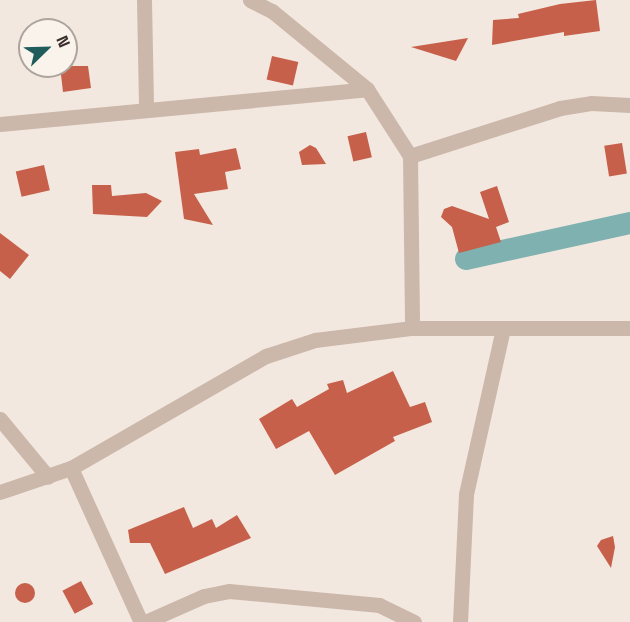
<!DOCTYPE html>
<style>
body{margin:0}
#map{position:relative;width:630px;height:622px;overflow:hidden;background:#f3e8df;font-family:"Space Grotesk",sans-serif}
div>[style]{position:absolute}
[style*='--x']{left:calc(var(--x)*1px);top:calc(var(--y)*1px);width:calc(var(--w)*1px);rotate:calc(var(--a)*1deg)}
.canal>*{height:22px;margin:-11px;padding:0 11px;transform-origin:11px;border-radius:11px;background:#7eb1af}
.building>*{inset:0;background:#c6604a;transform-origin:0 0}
.round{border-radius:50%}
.minor>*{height:15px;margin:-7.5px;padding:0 7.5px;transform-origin:7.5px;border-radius:7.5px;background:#ccb7ab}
span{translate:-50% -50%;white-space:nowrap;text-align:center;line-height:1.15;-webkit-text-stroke:6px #faf3ec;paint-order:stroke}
.north{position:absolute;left:18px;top:18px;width:60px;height:60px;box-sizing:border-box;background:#faf3ec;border:2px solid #ada49e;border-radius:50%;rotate:67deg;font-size:16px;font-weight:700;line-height:24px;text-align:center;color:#392e2a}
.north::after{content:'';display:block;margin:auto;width:21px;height:27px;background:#1f5c5b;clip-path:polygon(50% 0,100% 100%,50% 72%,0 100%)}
</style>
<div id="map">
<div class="canal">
<i style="--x:466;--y:259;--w:168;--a:-12.4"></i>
</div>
<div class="building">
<i style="clip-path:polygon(596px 0,600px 31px,564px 36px,564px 32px,492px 45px,493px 20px,519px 18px,518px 14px,560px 4px)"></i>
<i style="clip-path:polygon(468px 38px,456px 61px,411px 47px)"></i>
<i style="left:272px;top:56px;width:27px;height:24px;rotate:13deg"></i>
<i style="clip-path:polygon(60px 66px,88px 66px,91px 88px,63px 92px)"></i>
<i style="left:366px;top:132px;width:26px;height:19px;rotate:77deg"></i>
<i style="left:622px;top:143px;width:31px;height:18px;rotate:81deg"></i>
<i style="clip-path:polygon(310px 145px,316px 148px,326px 164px,302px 165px,299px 152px)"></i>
<i style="clip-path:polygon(236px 148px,241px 169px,225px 172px,228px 189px,194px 194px,213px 225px,184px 219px,175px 152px,199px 149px,200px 155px)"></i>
<i style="left:44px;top:165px;width:26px;height:29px;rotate:77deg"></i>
<i style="clip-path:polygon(92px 185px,111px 185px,112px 196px,146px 193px,162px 201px,147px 217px,93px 214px)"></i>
<i style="clip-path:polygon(497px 186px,509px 222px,496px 227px,501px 242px,459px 253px,452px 227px,441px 217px,444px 209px,452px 206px,489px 219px,480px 192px)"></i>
<i style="clip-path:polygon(0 233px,29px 255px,10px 279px,0 271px)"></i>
<i style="clip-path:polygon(393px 371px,410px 407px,425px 402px,432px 422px,393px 437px,395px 441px,335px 475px,309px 431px,276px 449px,259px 419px,292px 399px,297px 407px,329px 389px,327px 384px,343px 380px,347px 393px)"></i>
<i style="clip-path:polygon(184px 507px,193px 528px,212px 519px,216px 528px,237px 515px,251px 538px,165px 574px,150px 543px,130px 543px,128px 530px)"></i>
<i style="clip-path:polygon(613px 536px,615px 547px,611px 568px,597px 546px,601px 540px)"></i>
<i style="left:81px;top:581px;width:26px;height:21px;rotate:62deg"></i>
<i class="round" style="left:15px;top:583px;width:20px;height:20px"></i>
</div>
<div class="minor">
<i style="--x:144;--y:0;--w:107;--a:88.9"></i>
<i style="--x:250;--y:0;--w:25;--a:27"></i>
<i style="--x:272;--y:11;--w:123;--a:39.4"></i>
<i style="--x:367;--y:89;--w:80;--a:57.3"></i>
<i style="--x:410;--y:156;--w:172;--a:89.3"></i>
<i style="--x:0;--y:124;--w:369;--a:-5.4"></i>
<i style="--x:410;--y:156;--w:157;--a:-17.7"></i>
<i style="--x:560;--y:108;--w:31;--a:-9"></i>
<i style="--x:591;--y:103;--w:39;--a:3"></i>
<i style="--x:0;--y:419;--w:75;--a:50.4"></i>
<i style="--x:71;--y:468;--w:169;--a:65.6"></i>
<i style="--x:0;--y:492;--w:75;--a:-18.7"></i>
<i style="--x:71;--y:468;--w:225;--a:-29.9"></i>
<i style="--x:266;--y:356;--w:52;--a:-18.1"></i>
<i style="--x:315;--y:340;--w:98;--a:-7.1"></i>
<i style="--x:412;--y:328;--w:218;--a:0"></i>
<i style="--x:145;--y:622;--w:64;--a:-23.8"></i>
<i style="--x:204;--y:596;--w:25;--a:-11"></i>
<i style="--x:229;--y:591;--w:151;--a:5.3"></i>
<i style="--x:379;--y:605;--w:39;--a:26"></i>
<i style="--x:460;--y:622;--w:128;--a:-87.3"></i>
<i style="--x:466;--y:494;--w:170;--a:-77.4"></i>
</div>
<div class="north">N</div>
</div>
